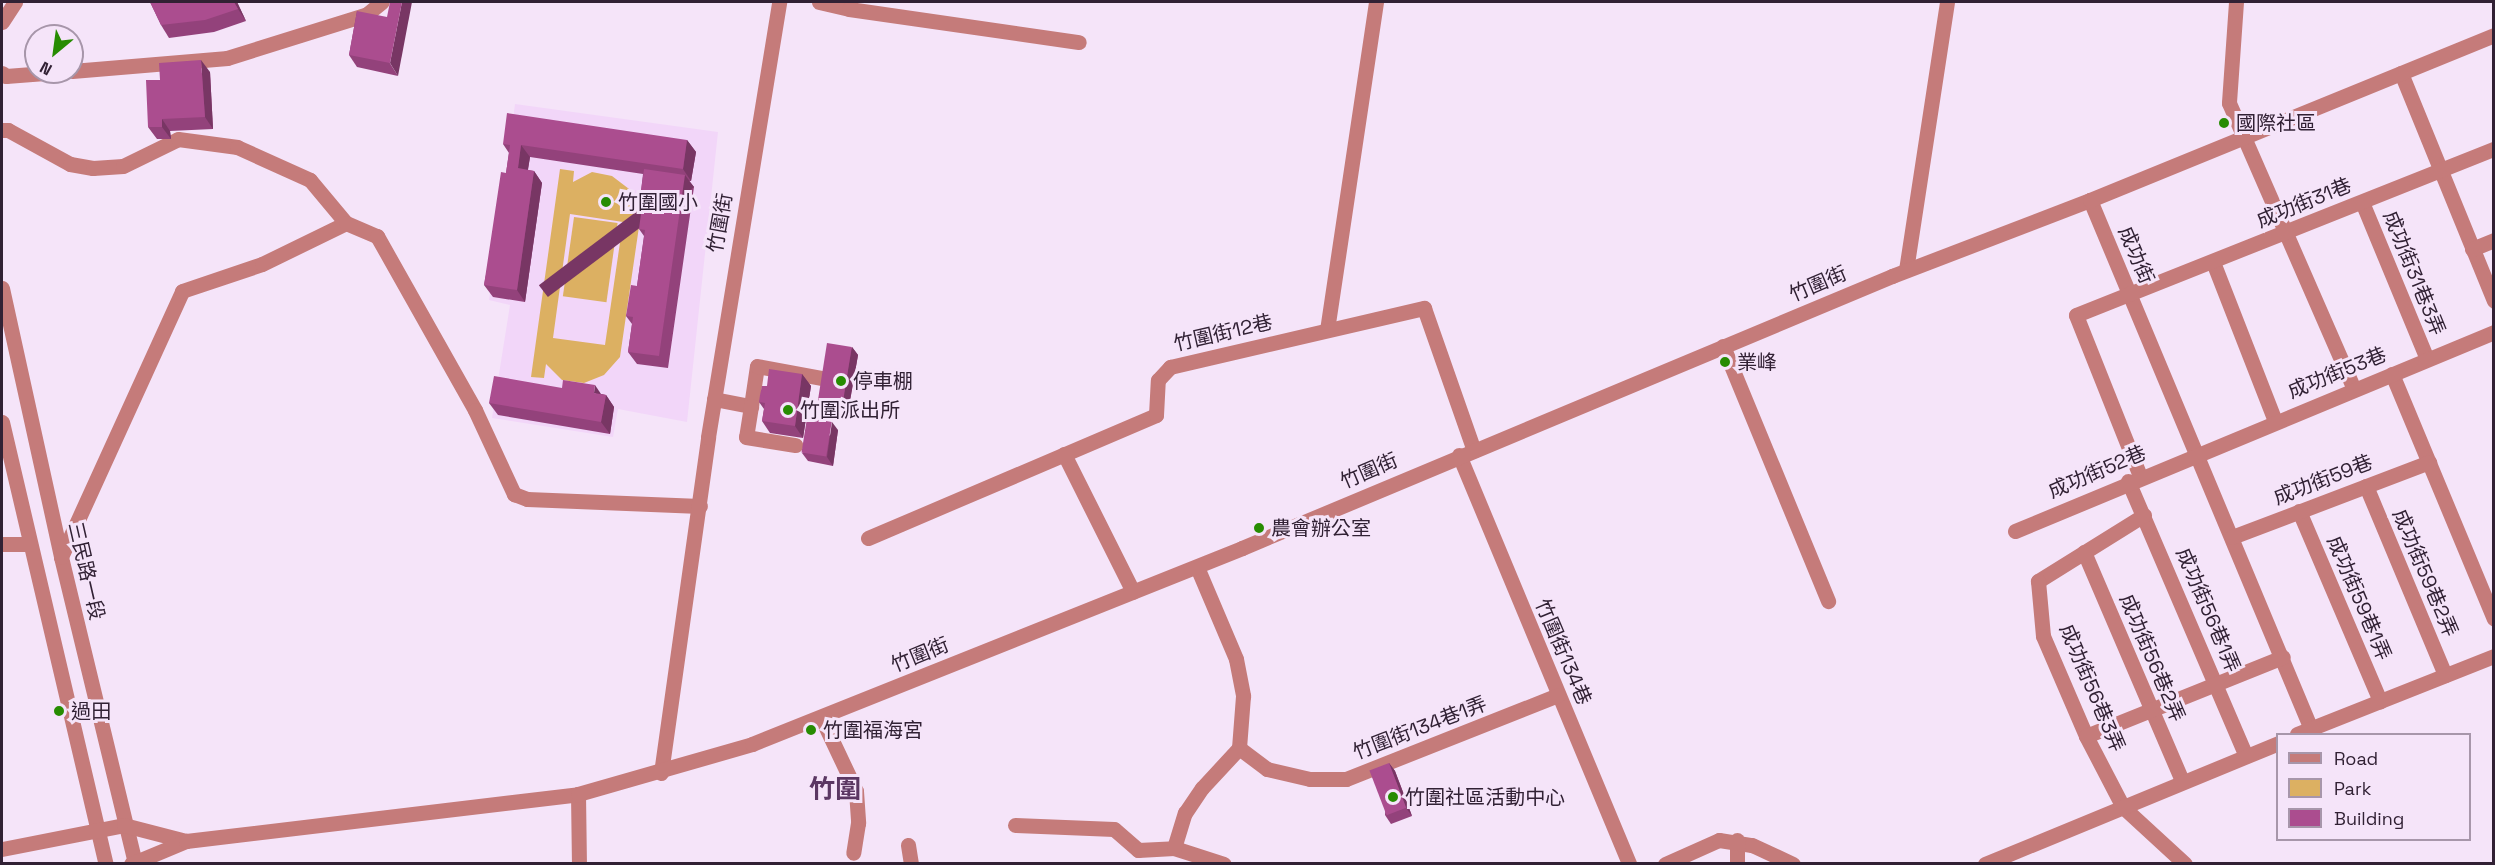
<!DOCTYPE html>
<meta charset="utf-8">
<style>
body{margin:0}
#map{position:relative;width:2495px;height:865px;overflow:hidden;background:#f5e4f9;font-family:"Space Grotesk","Noto Sans TC",sans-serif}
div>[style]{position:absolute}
.built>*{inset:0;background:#f2d6f9}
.green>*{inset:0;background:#dcb062;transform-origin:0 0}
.minor>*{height:15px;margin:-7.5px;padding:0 7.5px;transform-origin:7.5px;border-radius:7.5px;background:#c57b7a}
.wall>*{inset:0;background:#93427b}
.shaded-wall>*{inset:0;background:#783664;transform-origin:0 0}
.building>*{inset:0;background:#ab4d8f;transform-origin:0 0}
.dots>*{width:16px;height:16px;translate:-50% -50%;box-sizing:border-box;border:3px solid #f5e4f9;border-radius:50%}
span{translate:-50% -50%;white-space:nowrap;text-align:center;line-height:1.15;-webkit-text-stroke:6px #f5e4f9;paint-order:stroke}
.poi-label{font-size:20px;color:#312134}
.left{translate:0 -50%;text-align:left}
.street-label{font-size:20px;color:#312134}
.district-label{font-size:26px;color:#5b3763;font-weight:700}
.frame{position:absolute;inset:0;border:3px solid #312134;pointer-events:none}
.legend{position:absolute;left:2276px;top:733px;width:195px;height:108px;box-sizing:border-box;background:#f5e4f9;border:2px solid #a796aa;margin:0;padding:8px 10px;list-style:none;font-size:18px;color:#312134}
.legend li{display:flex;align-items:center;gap:12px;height:30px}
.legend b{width:30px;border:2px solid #a796aa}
.north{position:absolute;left:24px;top:24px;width:60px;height:60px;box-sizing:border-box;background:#f5e4f9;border:2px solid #a796aa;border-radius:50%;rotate:209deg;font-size:16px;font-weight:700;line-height:24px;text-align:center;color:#312134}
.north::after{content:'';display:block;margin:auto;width:21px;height:27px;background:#278c02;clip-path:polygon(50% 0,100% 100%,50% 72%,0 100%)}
</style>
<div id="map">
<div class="built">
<div style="clip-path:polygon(515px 104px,718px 132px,687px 422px,618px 409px,613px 437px,492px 418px,510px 305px,489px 300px)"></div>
</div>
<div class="green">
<div style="clip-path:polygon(evenodd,560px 169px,574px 171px,573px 182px,592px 172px,612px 176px,633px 192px,641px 213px,620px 357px,604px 375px,584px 383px,562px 380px,546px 364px,544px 378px,531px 377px,560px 169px,570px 214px,623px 222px,605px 345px,553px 338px,570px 214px)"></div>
<div style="left:574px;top:217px;width:44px;height:80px;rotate:8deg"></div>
</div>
<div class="minor">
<div style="left:819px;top:2px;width:31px;rotate:13deg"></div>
<div style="left:849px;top:9px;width:232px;rotate:8.2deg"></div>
<div style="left:2236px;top:2px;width:101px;rotate:94deg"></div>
<div style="left:2229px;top:103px;width:312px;rotate:66.4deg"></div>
<div style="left:2px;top:22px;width:24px;rotate:-57deg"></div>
<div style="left:72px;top:71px;width:156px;rotate:-4.8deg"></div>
<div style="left:227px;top:58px;width:147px;rotate:-17.4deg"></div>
<div style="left:367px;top:14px;width:19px;rotate:-39deg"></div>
<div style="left:2px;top:73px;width:5px;rotate:37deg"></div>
<div style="left:6px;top:76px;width:52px;rotate:-4.4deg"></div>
<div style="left:2401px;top:73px;width:246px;rotate:67.8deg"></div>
<div style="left:2px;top:130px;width:6px"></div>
<div style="left:8px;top:130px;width:71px;rotate:28.7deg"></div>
<div style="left:70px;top:164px;width:23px;rotate:10deg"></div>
<div style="left:93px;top:168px;width:30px;rotate:-4deg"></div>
<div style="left:123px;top:166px;width:61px;rotate:-26.1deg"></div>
<div style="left:178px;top:139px;width:60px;rotate:7.7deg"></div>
<div style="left:237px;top:147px;width:80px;rotate:24.3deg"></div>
<div style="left:310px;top:180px;width:56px;rotate:50.1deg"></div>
<div style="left:2090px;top:200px;width:573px;rotate:67.33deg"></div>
<div style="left:2362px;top:202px;width:170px;rotate:67.5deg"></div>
<div style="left:2472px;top:249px;width:24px;rotate:-22deg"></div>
<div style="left:2213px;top:262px;width:171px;rotate:68.7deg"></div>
<div style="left:1906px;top:270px;width:271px;rotate:-81.3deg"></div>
<div style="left:2px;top:288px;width:275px;rotate:77.6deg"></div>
<div style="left:61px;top:557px;width:316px;rotate:76.4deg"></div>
<div style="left:1327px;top:330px;width:332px;rotate:-81.5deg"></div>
<div style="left:1723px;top:346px;width:276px;rotate:67.6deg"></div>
<div style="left:2392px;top:374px;width:265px;rotate:67.4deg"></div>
<div style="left:714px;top:399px;width:38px;rotate:11deg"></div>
<div style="left:751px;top:406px;width:40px;rotate:-81.5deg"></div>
<div style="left:757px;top:366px;width:65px;rotate:10.6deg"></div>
<div style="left:751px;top:406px;width:31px;rotate:99deg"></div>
<div style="left:746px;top:437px;width:50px;rotate:9.3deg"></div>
<div style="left:2px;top:422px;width:454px;rotate:76.8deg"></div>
<div style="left:1064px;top:454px;width:154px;rotate:63.4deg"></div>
<div style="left:1459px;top:455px;width:443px;rotate:67.4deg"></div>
<div style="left:2140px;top:476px;width:173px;rotate:-111.7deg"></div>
<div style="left:2076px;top:315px;width:450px;rotate:-21.7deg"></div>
<div style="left:2128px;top:481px;width:299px;rotate:66.8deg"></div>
<div style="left:2366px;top:486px;width:205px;rotate:67.3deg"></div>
<div style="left:2299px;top:511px;width:207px;rotate:66.9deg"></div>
<div style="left:2144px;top:515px;width:125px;rotate:148.1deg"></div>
<div style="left:2038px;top:581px;width:55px;rotate:84.8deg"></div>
<div style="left:2043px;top:636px;width:109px;rotate:66.7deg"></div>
<div style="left:2086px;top:736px;width:80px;rotate:62.5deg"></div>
<div style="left:2123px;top:807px;width:84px;rotate:42.6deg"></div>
<div style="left:2015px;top:531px;width:519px;rotate:-22.56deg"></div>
<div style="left:2232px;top:537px;width:211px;rotate:-20.8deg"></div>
<div style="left:868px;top:538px;width:313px;rotate:-23.1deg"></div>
<div style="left:1156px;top:415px;width:35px;rotate:-87deg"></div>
<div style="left:1158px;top:380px;width:18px;rotate:-47deg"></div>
<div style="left:1170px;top:367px;width:261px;rotate:-13.1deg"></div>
<div style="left:1424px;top:308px;width:151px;rotate:70.7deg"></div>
<div style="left:2px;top:544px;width:28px"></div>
<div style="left:2084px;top:552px;width:249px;rotate:66.8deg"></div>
<div style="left:61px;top:557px;width:292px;rotate:-65.5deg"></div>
<div style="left:182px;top:291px;width:84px;rotate:-18.6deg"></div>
<div style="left:262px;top:264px;width:93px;rotate:-26deg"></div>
<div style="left:346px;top:223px;width:34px;rotate:23deg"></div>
<div style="left:377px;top:236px;width:200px;rotate:60.6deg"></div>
<div style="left:475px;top:410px;width:93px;rotate:65.1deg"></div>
<div style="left:514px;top:494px;width:14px;rotate:21deg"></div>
<div style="left:527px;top:499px;width:173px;rotate:2.3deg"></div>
<div style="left:1197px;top:567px;width:100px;rotate:67deg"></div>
<div style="left:1236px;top:659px;width:38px;rotate:79deg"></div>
<div style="left:1243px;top:696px;width:52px;rotate:94.4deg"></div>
<div style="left:1239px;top:748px;width:35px;rotate:37deg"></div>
<div style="left:1267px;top:769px;width:44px;rotate:13.1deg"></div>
<div style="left:1310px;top:779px;width:36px"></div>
<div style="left:1346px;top:779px;width:228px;rotate:-21.6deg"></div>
<div style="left:821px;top:717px;width:82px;rotate:64.7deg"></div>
<div style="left:856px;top:791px;width:32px;rotate:86deg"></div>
<div style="left:858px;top:823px;width:30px;rotate:99deg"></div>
<div style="left:2297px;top:734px;width:212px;rotate:-21.6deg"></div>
<div style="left:2086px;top:736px;width:212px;rotate:-21.9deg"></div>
<div style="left:661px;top:773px;width:339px;rotate:-82deg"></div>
<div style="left:708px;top:437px;width:441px;rotate:-80.7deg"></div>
<div style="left:578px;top:794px;width:70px;rotate:89.2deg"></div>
<div style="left:1015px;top:825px;width:99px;rotate:2.3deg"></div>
<div style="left:1114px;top:829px;width:32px;rotate:41deg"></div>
<div style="left:1138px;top:850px;width:36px;rotate:-3deg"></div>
<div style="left:1174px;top:848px;width:52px;rotate:17.7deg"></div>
<div style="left:1737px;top:840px;width:24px;rotate:90deg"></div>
<div style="left:908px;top:845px;width:19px;rotate:81deg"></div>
<div style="left:1174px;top:848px;width:37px;rotate:-73deg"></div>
<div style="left:1185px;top:813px;width:30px;rotate:-56deg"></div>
<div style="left:1202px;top:788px;width:54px;rotate:-47.2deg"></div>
<div style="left:2px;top:849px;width:124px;rotate:-11.1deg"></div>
<div style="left:124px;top:825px;width:64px;rotate:14.5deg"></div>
<div style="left:131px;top:864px;width:60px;rotate:-22.7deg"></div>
<div style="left:186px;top:841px;width:395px;rotate:-6.8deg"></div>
<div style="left:578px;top:794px;width:181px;rotate:-16deg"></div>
<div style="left:752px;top:744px;width:528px;rotate:-21.8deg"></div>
<div style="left:1242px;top:548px;width:705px;rotate:-22.71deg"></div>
<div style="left:1892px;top:276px;width:212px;rotate:-21deg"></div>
<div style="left:2090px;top:200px;width:436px;rotate:-22.2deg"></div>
<div style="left:1665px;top:864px;width:59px;rotate:-24deg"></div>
<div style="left:1719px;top:840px;width:33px;rotate:9deg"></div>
<div style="left:1752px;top:845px;width:45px;rotate:24.9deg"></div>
<div style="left:1985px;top:864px;width:317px;rotate:-22.4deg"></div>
</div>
<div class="wall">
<div style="clip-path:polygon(150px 2px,237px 2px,246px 21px,214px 32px,169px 38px,161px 25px)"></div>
<div style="clip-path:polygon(357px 11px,398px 76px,357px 67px,349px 55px)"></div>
<div style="clip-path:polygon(210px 72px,213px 129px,170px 131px,171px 139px,157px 139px,148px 127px,160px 80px)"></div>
<div style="clip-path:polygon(687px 140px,696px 152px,691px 181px,689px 181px,694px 187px,668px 368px,637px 364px,628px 352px,632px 324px,626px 316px,637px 286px,644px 236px,639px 229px,646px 198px,641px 191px,643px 174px,530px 157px,528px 170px,534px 171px,542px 183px,525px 302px,493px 297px,484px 285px,506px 173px,509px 153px,503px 144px)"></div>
<div style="clip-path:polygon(852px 347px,858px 355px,848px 412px,825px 408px,819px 400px)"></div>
<div style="clip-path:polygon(802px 374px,811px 386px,803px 438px,770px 433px,762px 421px,764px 409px,759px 402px,767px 386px)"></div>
<div style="clip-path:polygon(602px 394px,606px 395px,614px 407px,610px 434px,498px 415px,489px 403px)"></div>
<div style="clip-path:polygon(838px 430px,833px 466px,808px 461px,802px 453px)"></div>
<div style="clip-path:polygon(1389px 763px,1395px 771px,1412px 816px,1391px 824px,1385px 815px)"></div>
</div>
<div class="shaded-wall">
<div style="clip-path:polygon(234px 2px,237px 2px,246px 21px,238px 9px)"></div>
<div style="clip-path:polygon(402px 2px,412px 2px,398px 76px,390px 63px)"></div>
<div style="clip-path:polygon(201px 60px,210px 72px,213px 129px,205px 117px)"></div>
<div style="clip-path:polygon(162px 119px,170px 131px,171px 139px,162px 127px)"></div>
<div style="clip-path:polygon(687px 140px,696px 152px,691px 181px,683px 169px)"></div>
<div style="clip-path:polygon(521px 145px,530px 157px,526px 180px,518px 168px)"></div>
<div style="clip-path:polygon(534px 171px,542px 183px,525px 302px,517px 290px)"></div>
<div style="left:685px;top:175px;width:15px;height:183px;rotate:53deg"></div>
<div style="clip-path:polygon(852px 347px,858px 355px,848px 412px,842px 404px)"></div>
<div style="clip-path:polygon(802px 374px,811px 386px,803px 438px,795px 426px)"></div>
<div style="clip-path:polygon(595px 385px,603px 397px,594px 393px)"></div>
<div style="clip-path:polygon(606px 395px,614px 407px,610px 434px,601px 422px)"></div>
<div style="clip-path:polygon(832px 422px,838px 430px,833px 466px,827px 457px)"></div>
<div style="clip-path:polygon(1389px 763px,1395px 771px,1412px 816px,1406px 808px)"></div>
</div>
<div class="building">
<div style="clip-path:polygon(150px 2px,234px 2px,238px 9px,205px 20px,161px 25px)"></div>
<div style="clip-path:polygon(390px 2px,402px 2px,390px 63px,349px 55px,357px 11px,387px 17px)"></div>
<div style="clip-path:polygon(201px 60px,205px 117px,162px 119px,162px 127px,148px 127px,146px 80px,160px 80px,159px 63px)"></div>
<div style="clip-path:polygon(507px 113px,687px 140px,683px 169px,521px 145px,518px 168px,534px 171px,517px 290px,484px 285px,501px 172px,506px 173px,510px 145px,503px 144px)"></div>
<div style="clip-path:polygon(644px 169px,685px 175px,659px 356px,628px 352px,633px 317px,626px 316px,631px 285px,637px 286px,645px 230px,639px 229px,643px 198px,650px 199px,651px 192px,641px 191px)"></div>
<div style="left:827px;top:343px;width:25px;height:58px;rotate:9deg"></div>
<div style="clip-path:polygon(769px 369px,802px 374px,795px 426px,762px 421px,765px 403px,759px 402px,760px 395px,762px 386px,767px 386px)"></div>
<div style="clip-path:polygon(494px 376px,562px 388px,563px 380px,595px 385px,594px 393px,606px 395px,601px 422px,489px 403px)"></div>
<div style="left:807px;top:418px;width:25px;height:35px;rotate:9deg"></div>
<div style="left:1389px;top:763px;width:48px;height:21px;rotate:69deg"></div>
</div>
<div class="dots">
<div style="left:2224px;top:123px;background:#278c02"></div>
<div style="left:606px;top:202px;background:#278c02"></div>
<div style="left:1725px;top:362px;background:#278c02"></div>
<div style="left:841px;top:381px;background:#278c02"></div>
<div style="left:788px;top:410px;background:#278c02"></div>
<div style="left:1259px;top:528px;background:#278c02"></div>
<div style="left:59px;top:711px;background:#278c02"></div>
<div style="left:811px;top:730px;background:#278c02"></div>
<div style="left:1393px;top:797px;background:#278c02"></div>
</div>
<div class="poi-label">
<span class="left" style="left:2236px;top:123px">國際社區</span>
<span class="left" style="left:618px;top:202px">竹圍國小</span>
<span class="left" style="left:1737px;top:362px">業峰</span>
<span class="left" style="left:853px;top:381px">停車棚</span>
<span class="left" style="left:800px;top:410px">竹圍派出所</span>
<span class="left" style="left:1271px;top:528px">農會辦公室</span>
<span class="left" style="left:71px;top:711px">過田</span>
<span class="left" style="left:823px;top:730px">竹圍福海宮</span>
<span class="left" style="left:1405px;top:797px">竹圍社區活動中心</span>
</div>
<div class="street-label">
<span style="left:2304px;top:203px;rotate:-22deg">成功街31巷</span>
<span style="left:720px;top:223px;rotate:-80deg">竹圍街</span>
<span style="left:2136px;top:255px;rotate:67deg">成功街</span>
<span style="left:2414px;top:273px;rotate:68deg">成功街31巷3弄</span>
<span style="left:1818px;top:284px;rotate:-23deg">竹圍街</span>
<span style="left:1223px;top:333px;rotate:-13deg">竹圍街12巷</span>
<span style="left:2337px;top:373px;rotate:-22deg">成功街53巷</span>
<span style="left:1369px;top:471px;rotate:-23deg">竹圍街</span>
<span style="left:2097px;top:472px;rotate:-23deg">成功街52巷</span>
<span style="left:2323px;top:480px;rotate:-21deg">成功街59巷</span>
<span style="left:86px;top:571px;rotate:77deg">三民路一段</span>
<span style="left:2425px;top:573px;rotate:67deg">成功街59巷2弄</span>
<span style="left:2359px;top:598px;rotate:67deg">成功街59巷1弄</span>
<span style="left:2208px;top:610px;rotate:67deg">成功街56巷1弄</span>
<span style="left:1563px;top:652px;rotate:67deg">竹圍街134巷</span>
<span style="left:920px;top:655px;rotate:-22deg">竹圍街</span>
<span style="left:2152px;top:658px;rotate:67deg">成功街56巷2弄</span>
<span style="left:2092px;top:688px;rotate:67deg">成功街56巷3弄</span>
<span style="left:1420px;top:728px;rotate:-21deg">竹圍街134巷1弄</span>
</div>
<div class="district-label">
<span style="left:835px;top:790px">竹圍</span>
</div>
<div class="frame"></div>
<ul class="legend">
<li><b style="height:8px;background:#c57b7a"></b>Road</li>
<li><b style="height:16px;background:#dcb062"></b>Park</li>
<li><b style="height:16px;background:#ab4d8f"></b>Building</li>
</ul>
<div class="north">N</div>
</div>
